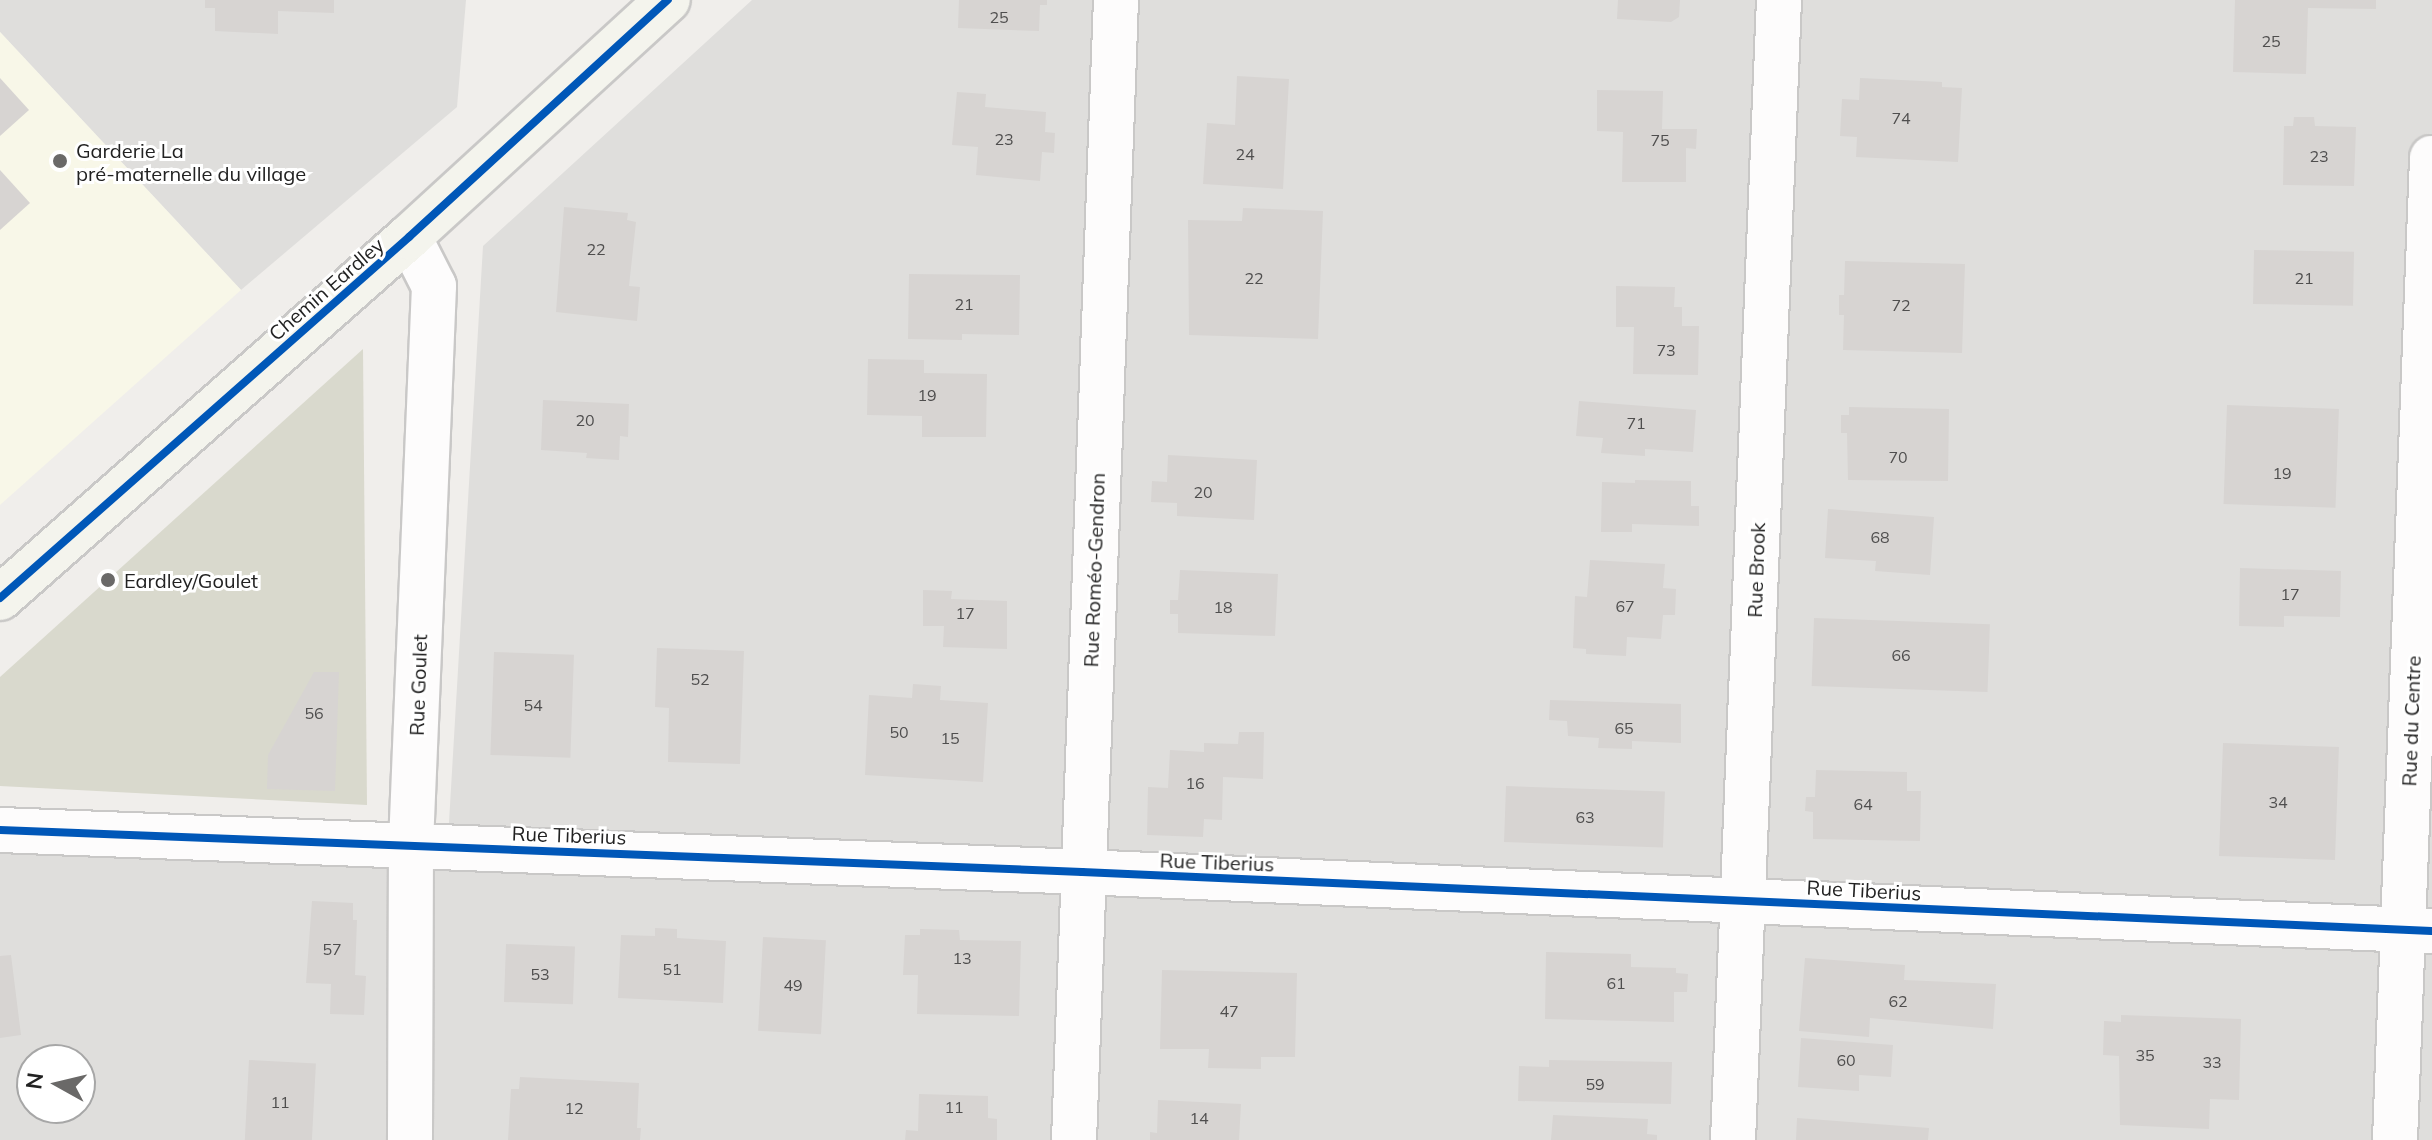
<!DOCTYPE html>
<meta charset="utf-8">
<style>
body{margin:0}
#map{position:relative;width:2432px;height:1140px;overflow:hidden;background:#f0eeeb;font-family:Mulish,sans-serif}
div>[style]{position:absolute}
.residential>*{inset:0;background:#dfdedc}
.education>*{inset:0;background:#f8f7e8}
.construction>*{inset:0;background:#d9d9cd}
.building>*{inset:0;background:#d7d4d2;transform-origin:0 0}
.roads{filter:drop-shadow(2px 0 #c9c8c7) drop-shadow(-2px 0 #c9c8c7) drop-shadow(0 2px #c9c8c7) drop-shadow(0 -2px #c9c8c7)}
.street>*{height:44px;margin:-22px;padding:0 22px;transform-origin:22px;border-radius:22px;background:#fdfcfc}
.secondary>*{height:44px;margin:-22px;padding:0 22px;transform-origin:22px;border-radius:22px;background:#f4f4ed}
.cycleway>*{height:8px;margin:-4px;padding:0 4px;transform-origin:4px;border-radius:4px;background:#0057b8}
.dots>*{width:22px;height:22px;translate:-50% -50%;box-sizing:border-box;border:4px solid #fff;border-radius:50%}
span{translate:-50% -50%;white-space:nowrap;text-align:center;line-height:1.15;-webkit-text-stroke:6px #fff;paint-order:stroke}
.number-label{font-size:16px;color:#4f4e4e}
.number-label span{-webkit-text-stroke-width:0}
.poi-label{font-size:20px;color:#222}
.left{translate:0 -50%;text-align:left}
.street-label{font-size:20px;color:#222}
.north{position:absolute;left:16px;top:1044px;width:80px;height:80px;box-sizing:border-box;background:#fff;border:2px solid #a7a7a7;border-radius:50%;rotate:278deg;font-size:22px;font-weight:700;line-height:32px;text-align:center;color:#222}
.north::after{content:'';display:block;margin:auto;width:28px;height:36px;background:#6a6968;clip-path:polygon(50% 0,100% 100%,50% 72%,0 100%)}
</style>
<div id="map">
<div class="residential">
<div style="clip-path:polygon(0 0,466px 0,457px 107px,241px 290px,0 32px)"></div>
<div style="clip-path:polygon(evenodd,752px 0,2432px 0,2432px 1140px,0 1140px,0 842px,447px 856px,483px 246px,752px 0,32px 1060px,80px 1060px,80px 1108px,32px 1108px,32px 1060px)"></div>
</div>
<div class="education">
<div style="clip-path:polygon(0 32px,241px 290px,0 505px)"></div>
</div>
<div class="construction">
<div style="clip-path:polygon(363px 349px,367px 805px,0 786px,0 677px)"></div>
</div>
<div class="building">
<div style="clip-path:polygon(205px 0,334px 0,334px 13px,278px 11px,278px 34px,215px 31px,215px 8px,205px 8px)"></div>
<div style="clip-path:polygon(959px 0,1047px 0,1047px 5px,1040px 5px,1039px 31px,958px 28px)"></div>
<div style="clip-path:polygon(1618px 0,1680px 0,1679px 17px,1671px 22px,1617px 19px)"></div>
<div style="clip-path:polygon(2235px 0,2376px 0,2376px 9px,2308px 8px,2306px 74px,2233px 72px)"></div>
<div style="clip-path:polygon(1237px 76px,1289px 79px,1283px 189px,1203px 184px,1207px 123px,1235px 125px)"></div>
<div style="clip-path:polygon(0 78px,29px 110px,0 136px)"></div>
<div style="clip-path:polygon(1860px 78px,1942px 82px,1942px 87px,1962px 88px,1958px 162px,1856px 157px,1857px 137px,1840px 136px,1842px 99px,1859px 100px)"></div>
<div style="clip-path:polygon(1597px 90px,1663px 91px,1662px 129px,1697px 129px,1696px 149px,1686px 148px,1686px 182px,1622px 182px,1623px 132px,1597px 131px)"></div>
<div style="clip-path:polygon(957px 92px,986px 94px,985px 107px,1046px 112px,1045px 132px,1055px 133px,1054px 153px,1042px 152px,1040px 181px,976px 175px,978px 147px,952px 145px)"></div>
<div style="clip-path:polygon(2294px 117px,2314px 117px,2315px 126px,2356px 127px,2354px 186px,2283px 185px,2284px 126px,2293px 126px)"></div>
<div style="clip-path:polygon(0 170px,30px 203px,0 230px)"></div>
<div style="clip-path:polygon(564px 207px,628px 213px,627px 220px,636px 222px,629px 286px,640px 287px,637px 321px,556px 312px)"></div>
<div style="clip-path:polygon(1243px 208px,1323px 211px,1318px 339px,1189px 335px,1188px 220px,1242px 221px)"></div>
<div style="left:2254px;top:250px;width:100px;height:54px;rotate:1deg"></div>
<div style="clip-path:polygon(1845px 261px,1965px 264px,1962px 353px,1843px 350px,1844px 315px,1839px 315px,1839px 295px,1844px 295px)"></div>
<div style="clip-path:polygon(909px 274px,1020px 275px,1019px 335px,962px 334px,962px 340px,908px 339px)"></div>
<div style="clip-path:polygon(1616px 286px,1675px 287px,1674px 307px,1682px 307px,1682px 326px,1699px 326px,1698px 375px,1633px 374px,1634px 327px,1616px 327px)"></div>
<div style="clip-path:polygon(868px 359px,924px 360px,924px 373px,987px 374px,986px 437px,922px 437px,922px 416px,867px 415px)"></div>
<div style="clip-path:polygon(543px 400px,629px 404px,628px 437px,620px 436px,619px 460px,586px 458px,587px 453px,541px 450px)"></div>
<div style="clip-path:polygon(1579px 401px,1696px 410px,1693px 452px,1645px 449px,1645px 456px,1601px 453px,1603px 438px,1576px 436px)"></div>
<div style="left:2227px;top:405px;width:112px;height:99px;rotate:2deg"></div>
<div style="clip-path:polygon(1849px 407px,1949px 409px,1948px 481px,1848px 480px,1847px 433px,1841px 433px,1841px 415px,1849px 415px)"></div>
<div style="clip-path:polygon(1168px 455px,1257px 460px,1254px 520px,1177px 516px,1177px 503px,1151px 502px,1152px 481px,1167px 482px)"></div>
<div style="clip-path:polygon(1635px 480px,1691px 481px,1691px 506px,1699px 506px,1699px 526px,1632px 524px,1632px 532px,1601px 532px,1602px 482px,1635px 483px)"></div>
<div style="clip-path:polygon(1828px 509px,1934px 517px,1930px 575px,1875px 571px,1876px 561px,1825px 558px)"></div>
<div style="clip-path:polygon(1590px 560px,1665px 564px,1663px 588px,1676px 589px,1675px 615px,1663px 615px,1661px 639px,1627px 637px,1626px 656px,1586px 654px,1586px 649px,1573px 648px,1575px 596px,1587px 597px)"></div>
<div style="clip-path:polygon(2240px 568px,2341px 571px,2340px 617px,2284px 616px,2284px 627px,2239px 626px)"></div>
<div style="clip-path:polygon(1180px 570px,1278px 574px,1275px 636px,1178px 633px,1178px 614px,1170px 614px,1170px 600px,1178px 600px)"></div>
<div style="clip-path:polygon(923px 590px,952px 591px,951px 599px,1007px 601px,1007px 649px,943px 647px,944px 626px,923px 626px)"></div>
<div style="left:1814px;top:618px;width:176px;height:68px;rotate:2deg"></div>
<div style="clip-path:polygon(657px 648px,744px 651px,740px 764px,668px 762px,669px 708px,655px 707px)"></div>
<div style="left:494px;top:652px;width:80px;height:103px;rotate:2deg"></div>
<div style="clip-path:polygon(314px 672px,339px 672px,335px 791px,267px 789px,268px 755px)"></div>
<div style="clip-path:polygon(913px 684px,941px 686px,940px 700px,988px 703px,983px 782px,865px 775px,869px 695px,912px 698px)"></div>
<div style="clip-path:polygon(1550px 700px,1681px 704px,1681px 743px,1632px 741px,1632px 749px,1598px 748px,1599px 738px,1568px 736px,1567px 721px,1549px 720px)"></div>
<div style="clip-path:polygon(1239px 732px,1264px 732px,1263px 779px,1223px 777px,1222px 820px,1204px 819px,1203px 837px,1147px 835px,1148px 787px,1168px 788px,1170px 750px,1204px 752px,1204px 743px,1238px 744px)"></div>
<div style="left:2223px;top:743px;width:116px;height:113px;rotate:2deg"></div>
<div style="clip-path:polygon(1816px 770px,1907px 772px,1907px 791px,1921px 791px,1920px 841px,1813px 839px,1813px 812px,1805px 811px,1806px 797px,1815px 797px)"></div>
<div style="left:1506px;top:786px;width:159px;height:56px;rotate:2deg"></div>
<div style="clip-path:polygon(312px 901px,353px 903px,353px 920px,357px 920px,355px 975px,366px 976px,364px 1015px,330px 1014px,331px 984px,306px 983px)"></div>
<div style="clip-path:polygon(655px 928px,677px 929px,677px 938px,726px 941px,723px 1003px,618px 998px,621px 935px,655px 936px)"></div>
<div style="clip-path:polygon(920px 929px,959px 930px,960px 940px,1021px 941px,1019px 1016px,917px 1014px,918px 975px,903px 975px,905px 935px,920px 935px)"></div>
<div style="left:763px;top:937px;width:63px;height:94px;rotate:3deg"></div>
<div style="left:506px;top:944px;width:69px;height:58px;rotate:2deg"></div>
<div style="clip-path:polygon(1546px 952px,1631px 954px,1631px 967px,1676px 968px,1676px 973px,1688px 974px,1687px 992px,1674px 992px,1674px 1022px,1545px 1019px)"></div>
<div style="clip-path:polygon(11px 955px,21px 1035px,0 1038px,0 956px)"></div>
<div style="clip-path:polygon(1805px 958px,1905px 965px,1904px 980px,1996px 984px,1993px 1029px,1870px 1018px,1869px 1037px,1799px 1031px)"></div>
<div style="clip-path:polygon(1162px 970px,1297px 973px,1295px 1057px,1261px 1057px,1261px 1069px,1208px 1068px,1209px 1049px,1160px 1049px)"></div>
<div style="clip-path:polygon(2121px 1015px,2241px 1019px,2239px 1100px,2210px 1099px,2209px 1129px,2120px 1125px,2119px 1056px,2103px 1055px,2104px 1021px,2121px 1022px)"></div>
<div style="clip-path:polygon(1801px 1038px,1893px 1045px,1891px 1077px,1859px 1075px,1859px 1091px,1798px 1087px)"></div>
<div style="left:249px;top:1060px;width:67px;height:80px;rotate:3deg"></div>
<div style="clip-path:polygon(1549px 1060px,1672px 1062px,1671px 1104px,1518px 1101px,1519px 1066px,1549px 1067px)"></div>
<div style="clip-path:polygon(520px 1077px,639px 1083px,637px 1128px,641px 1128px,640px 1140px,508px 1140px,511px 1089px,519px 1089px)"></div>
<div style="clip-path:polygon(919px 1094px,988px 1096px,988px 1118px,997px 1119px,997px 1140px,905px 1140px,906px 1130px,918px 1131px)"></div>
<div style="clip-path:polygon(1158px 1100px,1241px 1104px,1239px 1140px,1150px 1140px,1150px 1132px,1157px 1133px)"></div>
<div style="clip-path:polygon(1553px 1115px,1648px 1119px,1647px 1134px,1657px 1135px,1657px 1140px,1551px 1140px)"></div>
<div style="clip-path:polygon(1797px 1118px,1929px 1128px,1928px 1140px,1796px 1140px)"></div>
</div>
<div class="roads">
<div class="street">
<div style="left:409px;top:237px;width:55px;rotate:63deg"></div>
<div style="left:434px;top:286px;width:559px;rotate:92.36deg"></div>
<div style="left:411px;top:845px;width:295px;rotate:90.2deg"></div>
<div style="left:0;top:830px;width:1083px;rotate:2.22deg"></div>
<div style="left:1082px;top:872px;width:1351px;rotate:2.5deg"></div>
<div style="left:1074px;top:1140px;width:1141px;rotate:-87.89deg"></div>
<div style="left:1733px;top:1140px;width:1141px;rotate:-87.69deg"></div>
<div style="left:2395px;top:1140px;width:983px;rotate:-87.84deg"></div>
</div>
<div class="secondary">
<div style="left:0;top:598px;width:546px;rotate:-41.43deg"></div>
<div style="left:409px;top:237px;width:351px;rotate:-42.5deg"></div>
</div>
</div>
<div class="cycleway">
<div style="left:0;top:598px;width:546px;rotate:-41.43deg"></div>
<div style="left:409px;top:237px;width:351px;rotate:-42.5deg"></div>
<div style="left:0;top:830px;width:1083px;rotate:2.22deg"></div>
<div style="left:1082px;top:872px;width:1351px;rotate:2.5deg"></div>
</div>
<div class="dots">
<div style="left:60px;top:161px;background:#6a6968"></div>
<div style="left:108px;top:580px;background:#6a6968"></div>
</div>
<div class="number-label">
<span style="left:999px;top:17px">25</span>
<span style="left:2271px;top:41px">25</span>
<span style="left:1901px;top:118px">74</span>
<span style="left:1004px;top:139px">23</span>
<span style="left:1660px;top:140px">75</span>
<span style="left:1245px;top:154px">24</span>
<span style="left:2319px;top:156px">23</span>
<span style="left:596px;top:249px">22</span>
<span style="left:1254px;top:278px">22</span>
<span style="left:2304px;top:278px">21</span>
<span style="left:964px;top:304px">21</span>
<span style="left:1901px;top:305px">72</span>
<span style="left:1666px;top:350px">73</span>
<span style="left:927px;top:395px">19</span>
<span style="left:585px;top:420px">20</span>
<span style="left:1636px;top:423px">71</span>
<span style="left:1898px;top:457px">70</span>
<span style="left:2282px;top:473px">19</span>
<span style="left:1203px;top:492px">20</span>
<span style="left:1880px;top:537px">68</span>
<span style="left:2290px;top:594px">17</span>
<span style="left:1625px;top:606px">67</span>
<span style="left:1223px;top:607px">18</span>
<span style="left:965px;top:613px">17</span>
<span style="left:1901px;top:655px">66</span>
<span style="left:700px;top:679px">52</span>
<span style="left:533px;top:705px">54</span>
<span style="left:314px;top:713px">56</span>
<span style="left:1624px;top:728px">65</span>
<span style="left:899px;top:732px">50</span>
<span style="left:950px;top:738px">15</span>
<span style="left:1195px;top:783px">16</span>
<span style="left:2278px;top:802px">34</span>
<span style="left:1863px;top:804px">64</span>
<span style="left:1585px;top:817px">63</span>
<span style="left:332px;top:949px">57</span>
<span style="left:962px;top:958px">13</span>
<span style="left:672px;top:969px">51</span>
<span style="left:540px;top:974px">53</span>
<span style="left:1616px;top:983px">61</span>
<span style="left:793px;top:985px">49</span>
<span style="left:1898px;top:1001px">62</span>
<span style="left:1229px;top:1011px">47</span>
<span style="left:2145px;top:1055px">35</span>
<span style="left:1846px;top:1060px">60</span>
<span style="left:2212px;top:1062px">33</span>
<span style="left:1595px;top:1084px">59</span>
<span style="left:280px;top:1102px">11</span>
<span style="left:954px;top:1107px">11</span>
<span style="left:574px;top:1108px">12</span>
<span style="left:1199px;top:1118px">14</span>
</div>
<div class="poi-label">
<span class="left" style="left:76px;top:162px">Garderie La<br>pré-maternelle du village</span>
<span class="left" style="left:124px;top:580px">Eardley/Goulet</span>
</div>
<div class="street-label">
<span style="left:326px;top:289px;rotate:-41deg">Chemin Eardley</span>
<span style="left:1094px;top:570px;rotate:-88deg">Rue Roméo-Gendron</span>
<span style="left:1756px;top:570px;rotate:-88deg">Rue Brook</span>
<span style="left:418px;top:685px;rotate:-88deg">Rue Goulet</span>
<span style="left:2411px;top:721px;rotate:-88deg">Rue du Centre</span>
<span style="left:569px;top:835px;rotate:2deg">Rue Tiberius</span>
<span style="left:1217px;top:862px;rotate:2deg">Rue Tiberius</span>
<span style="left:1864px;top:890px;rotate:3deg">Rue Tiberius</span>
</div>
<div class="north">N</div>
</div>
